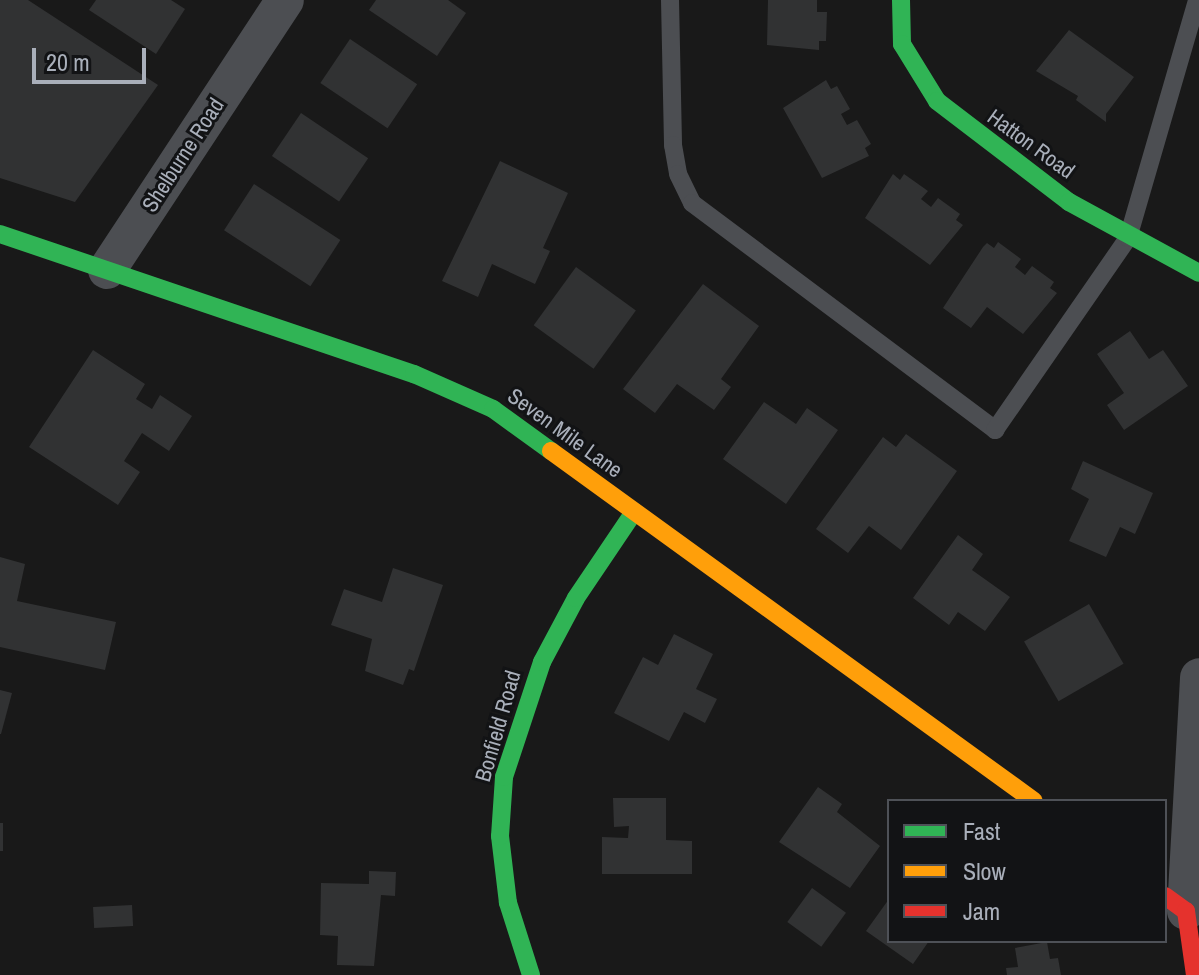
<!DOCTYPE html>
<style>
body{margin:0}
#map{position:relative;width:1199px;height:975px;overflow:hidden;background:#191919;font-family:"Archivo Narrow",sans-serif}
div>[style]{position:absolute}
.building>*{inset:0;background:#313233;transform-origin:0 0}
.lane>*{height:18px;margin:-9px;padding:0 9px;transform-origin:9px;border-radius:9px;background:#4c4e52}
.street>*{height:38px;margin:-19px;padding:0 19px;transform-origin:19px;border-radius:19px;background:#4c4e52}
.fast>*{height:18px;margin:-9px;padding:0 9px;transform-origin:9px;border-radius:9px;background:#30b455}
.slow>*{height:18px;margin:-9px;padding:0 9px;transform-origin:9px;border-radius:9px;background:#ff9f0a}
.jam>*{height:18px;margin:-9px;padding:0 9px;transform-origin:9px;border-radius:9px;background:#e5322d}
span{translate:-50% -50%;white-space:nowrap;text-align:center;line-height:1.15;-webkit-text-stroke:6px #121315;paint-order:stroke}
.street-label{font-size:22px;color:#a9afba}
.legend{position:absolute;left:887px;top:799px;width:280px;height:144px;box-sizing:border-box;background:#121315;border:2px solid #4e5157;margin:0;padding:10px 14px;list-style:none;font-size:24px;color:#a9afba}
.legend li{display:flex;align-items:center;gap:16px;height:40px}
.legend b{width:40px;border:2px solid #4e5157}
.scale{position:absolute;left:32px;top:48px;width:114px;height:36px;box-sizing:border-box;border:4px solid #a9afba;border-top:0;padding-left:10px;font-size:24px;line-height:28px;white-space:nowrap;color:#a9afba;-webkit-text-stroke:6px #121315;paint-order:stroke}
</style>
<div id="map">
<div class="building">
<div style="clip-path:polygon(0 0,28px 0,158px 85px,75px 202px,0 178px)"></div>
<div style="clip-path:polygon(96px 0,171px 0,185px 9px,156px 54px,89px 10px)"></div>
<div style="clip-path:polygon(376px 0,448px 0,466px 13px,437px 56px,369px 10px)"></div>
<div style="clip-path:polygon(768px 0,817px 0,817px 12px,827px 12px,826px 41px,819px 41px,819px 50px,767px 45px)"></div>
<div style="clip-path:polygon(1069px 30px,1134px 77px,1106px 114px,1106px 122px,1076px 100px,1078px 96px,1036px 71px)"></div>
<div style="left:350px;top:39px;width:81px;height:53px;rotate:34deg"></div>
<div style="clip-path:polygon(826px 80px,831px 89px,837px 86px,850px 109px,841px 114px,847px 125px,857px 120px,871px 144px,865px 148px,869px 156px,822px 178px,783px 108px)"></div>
<div style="left:301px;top:113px;width:81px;height:52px;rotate:34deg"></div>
<div style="clip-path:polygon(500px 161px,568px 193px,543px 248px,550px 251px,535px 284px,492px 264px,478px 297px,442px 281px)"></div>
<div style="clip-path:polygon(893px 174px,900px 180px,904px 174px,928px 191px,921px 199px,931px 207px,938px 198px,960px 214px,956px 220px,963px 225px,930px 265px,865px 218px)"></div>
<div style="left:254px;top:184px;width:103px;height:55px;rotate:33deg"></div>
<div style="clip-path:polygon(998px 242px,1021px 259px,1015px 267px,1025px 275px,1032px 266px,1054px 282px,1050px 288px,1057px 293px,1023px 334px,987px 307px,971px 328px,943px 308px,983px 247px,987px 243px,994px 248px)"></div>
<div style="left:576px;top:267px;width:74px;height:72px;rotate:36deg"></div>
<div style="clip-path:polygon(703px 284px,759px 326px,721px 379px,731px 387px,714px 410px,677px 384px,655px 413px,623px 389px)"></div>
<div style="clip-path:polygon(1130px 331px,1149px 359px,1163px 350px,1188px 386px,1124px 430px,1107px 405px,1124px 393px,1097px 354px)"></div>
<div style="clip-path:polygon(93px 350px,145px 384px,136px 399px,152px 409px,160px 395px,192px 416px,169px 451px,142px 433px,124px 461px,140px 472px,118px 505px,29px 447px)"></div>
<div style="clip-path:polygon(764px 402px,796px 424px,807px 408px,838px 430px,786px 504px,723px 459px)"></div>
<div style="clip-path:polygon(906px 434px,957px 471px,901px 550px,869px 526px,848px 553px,816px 529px,883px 437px,896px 447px)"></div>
<div style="clip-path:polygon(1083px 461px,1153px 493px,1135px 534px,1120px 527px,1106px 557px,1069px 541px,1089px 499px,1071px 489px)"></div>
<div style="clip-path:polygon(958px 535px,983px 554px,972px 570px,1010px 597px,985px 631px,958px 612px,949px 625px,913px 598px)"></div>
<div style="clip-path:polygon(0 557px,25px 564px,17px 601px,116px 622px,105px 670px,0 647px)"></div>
<div style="clip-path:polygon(393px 568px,443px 585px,414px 671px,409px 669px,403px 685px,365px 671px,372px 639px,331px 625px,344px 589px,382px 602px)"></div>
<div style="left:1089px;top:604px;width:69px;height:75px;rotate:60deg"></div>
<div style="clip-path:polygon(674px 634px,713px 654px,696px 689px,717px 699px,705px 723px,684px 712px,669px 741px,614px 713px,643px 657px,658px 665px)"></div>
<div style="clip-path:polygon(0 690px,12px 693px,1px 734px,0 734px)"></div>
<div style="clip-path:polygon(818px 787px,842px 804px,837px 812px,880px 846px,850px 888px,779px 842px)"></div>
<div style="clip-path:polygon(613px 798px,666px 798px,666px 840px,692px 841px,692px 874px,602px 874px,602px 837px,628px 838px,629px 826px,614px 827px)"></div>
<div style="left:0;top:823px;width:3px;height:28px"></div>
<div style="clip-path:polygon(369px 871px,396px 872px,395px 896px,381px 895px,374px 966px,337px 965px,338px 936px,320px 935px,321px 883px,369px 884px)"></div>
<div style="left:812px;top:888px;width:42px;height:42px;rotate:36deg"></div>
<div style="clip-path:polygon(889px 899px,889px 941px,929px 941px,913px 964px,866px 931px)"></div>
<div style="left:132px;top:905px;width:21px;height:39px;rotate:87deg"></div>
<div style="clip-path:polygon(1047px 942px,1050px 959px,1058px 958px,1061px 975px,1007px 975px,1006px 968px,1018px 967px,1015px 948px)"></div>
</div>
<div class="lane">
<div style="left:670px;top:0;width:145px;rotate:88.8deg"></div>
<div style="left:673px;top:145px;width:29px;rotate:80deg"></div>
<div style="left:678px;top:174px;width:32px;rotate:64deg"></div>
<div style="left:692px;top:203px;width:379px;rotate:36.8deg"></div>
<div style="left:995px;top:430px;width:234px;rotate:-55.3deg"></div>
<div style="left:1128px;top:238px;width:248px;rotate:-73.8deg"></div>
</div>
<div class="street">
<div style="left:107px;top:270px;width:323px;rotate:-56.6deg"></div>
<div style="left:1186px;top:911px;width:234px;rotate:-86.8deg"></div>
</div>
<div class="fast">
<div style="left:901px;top:0;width:44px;rotate:88.7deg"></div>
<div style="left:902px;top:44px;width:67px;rotate:58.4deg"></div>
<div style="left:937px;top:101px;width:166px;rotate:37.4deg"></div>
<div style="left:1069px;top:202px;width:148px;rotate:28.6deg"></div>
<div style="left:0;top:234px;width:437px;rotate:18.7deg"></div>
<div style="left:414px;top:374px;width:86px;rotate:23.9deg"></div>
<div style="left:493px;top:409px;width:72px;rotate:35.9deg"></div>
<div style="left:531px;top:975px;width:76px;rotate:-107.7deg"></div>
<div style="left:508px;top:903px;width:67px;rotate:-96.8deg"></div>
<div style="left:500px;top:836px;width:59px;rotate:-86.1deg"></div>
<div style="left:504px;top:777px;width:121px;rotate:-71.7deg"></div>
<div style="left:542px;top:662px;width:72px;rotate:-62deg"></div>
<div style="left:576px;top:598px;width:104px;rotate:-56deg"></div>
</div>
<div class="slow">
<div style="left:551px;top:451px;width:596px;rotate:35.93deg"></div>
</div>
<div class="jam">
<div style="left:1165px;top:896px;width:26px;rotate:36deg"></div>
<div style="left:1186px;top:911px;width:65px;rotate:82deg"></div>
</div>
<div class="street-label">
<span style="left:1031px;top:144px;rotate:36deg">Hatton Road</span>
<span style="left:183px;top:155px;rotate:-57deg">Shelburne Road</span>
<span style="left:565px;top:433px;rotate:36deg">Seven Mile Lane</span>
<span style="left:498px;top:726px;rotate:-74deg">Bonfield Road</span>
</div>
<ul class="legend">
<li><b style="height:10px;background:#30b455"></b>Fast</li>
<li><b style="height:10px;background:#ff9f0a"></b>Slow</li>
<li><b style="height:10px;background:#e5322d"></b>Jam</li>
</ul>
<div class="scale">20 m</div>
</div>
